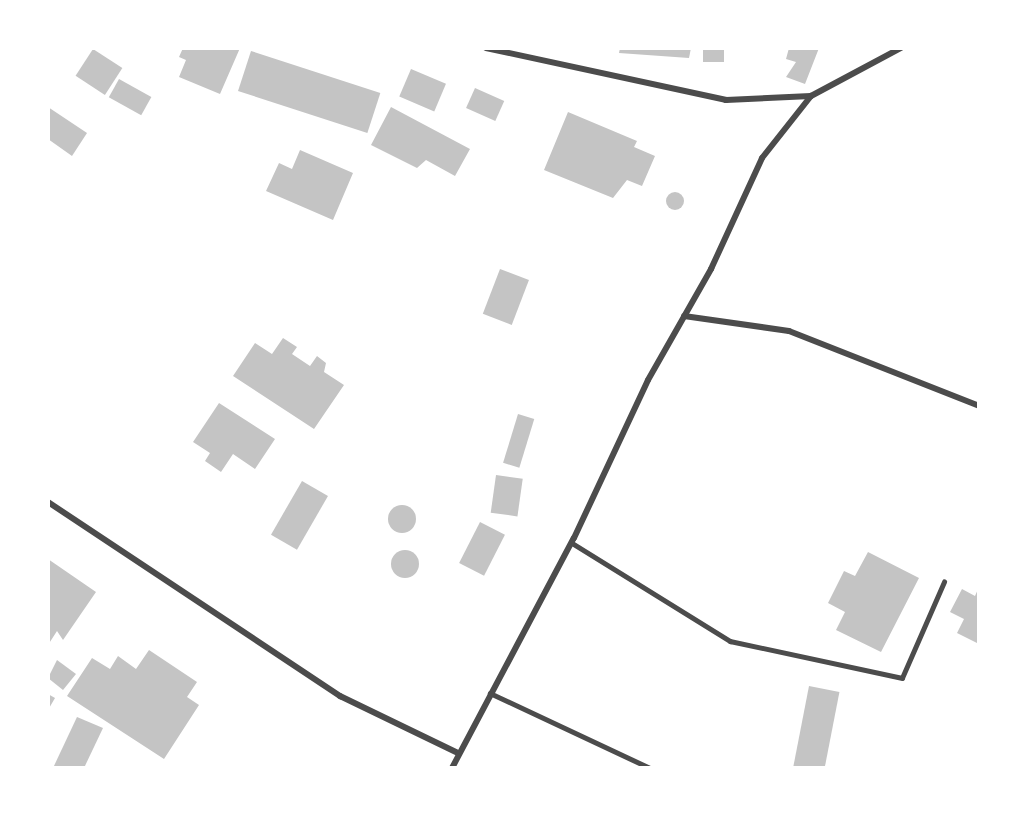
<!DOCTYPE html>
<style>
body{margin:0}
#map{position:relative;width:1027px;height:816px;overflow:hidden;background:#fff;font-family:"Golos Text",sans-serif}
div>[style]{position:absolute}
.building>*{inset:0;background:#c4c4c4;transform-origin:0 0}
.round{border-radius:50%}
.service>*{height:4.5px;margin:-2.25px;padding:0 2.25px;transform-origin:2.25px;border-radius:2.25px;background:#4c4c4c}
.minor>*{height:6px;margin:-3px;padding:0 3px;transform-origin:3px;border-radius:3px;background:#4c4c4c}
span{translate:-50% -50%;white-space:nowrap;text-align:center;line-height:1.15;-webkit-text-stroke:4.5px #fff;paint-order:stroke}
.frame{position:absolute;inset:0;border:50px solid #fff;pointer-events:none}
</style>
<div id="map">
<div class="building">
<div style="clip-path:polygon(183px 48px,240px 48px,220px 94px,179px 77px,186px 60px,179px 57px)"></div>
<div style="clip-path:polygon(620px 48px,691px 48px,689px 58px,619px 53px)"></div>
<div style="left:703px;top:48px;width:21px;height:14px"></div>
<div style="clip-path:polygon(789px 48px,819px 48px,805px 84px,786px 77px,796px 62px,786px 59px)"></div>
<div style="left:93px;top:49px;width:35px;height:32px;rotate:33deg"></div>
<div style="left:251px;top:51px;width:136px;height:42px;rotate:18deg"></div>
<div style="left:411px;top:69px;width:38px;height:30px;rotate:23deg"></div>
<div style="left:119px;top:79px;width:37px;height:21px;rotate:29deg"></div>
<div style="left:475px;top:88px;width:32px;height:22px;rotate:24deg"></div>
<div style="clip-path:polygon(48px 107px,87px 133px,72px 156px,48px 139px)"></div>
<div style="clip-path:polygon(391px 107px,470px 149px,455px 176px,426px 160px,417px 168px,371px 145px)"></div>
<div style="clip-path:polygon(568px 112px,637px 141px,634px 147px,655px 156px,642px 186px,627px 180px,613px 198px,544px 170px)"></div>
<div style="clip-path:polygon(300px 150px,353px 173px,333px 220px,266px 191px,279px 163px,292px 169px)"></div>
<div class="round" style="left:666px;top:192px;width:18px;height:18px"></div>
<div style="left:500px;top:269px;width:31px;height:48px;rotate:21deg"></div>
<div style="clip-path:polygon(283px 338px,297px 347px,292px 354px,310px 366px,317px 356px,326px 363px,324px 372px,344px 385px,314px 429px,233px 376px,255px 343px,272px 354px)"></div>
<div style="clip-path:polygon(219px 403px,275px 439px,255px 469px,233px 454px,221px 472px,205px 461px,210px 453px,193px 442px)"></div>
<div style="left:518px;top:414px;width:17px;height:51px;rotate:17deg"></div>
<div style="left:496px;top:475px;width:27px;height:38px;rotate:8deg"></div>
<div style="left:302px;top:481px;width:30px;height:62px;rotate:30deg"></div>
<div class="round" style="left:388px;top:505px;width:28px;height:28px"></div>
<div style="left:480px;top:522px;width:28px;height:46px;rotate:27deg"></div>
<div class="round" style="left:391px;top:550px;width:28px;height:28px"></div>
<div style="clip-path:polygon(868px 552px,919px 578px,881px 652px,836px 630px,845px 612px,828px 603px,844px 571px,855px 576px)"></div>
<div style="clip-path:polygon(48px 559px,96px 592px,63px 640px,57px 631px,48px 645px)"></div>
<div style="clip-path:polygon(979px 587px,979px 644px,957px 633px,964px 619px,950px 612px,962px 589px,975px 596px)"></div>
<div style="clip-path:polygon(149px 650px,197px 682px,187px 697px,199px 705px,164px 759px,67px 696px,92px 658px,110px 669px,118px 656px,136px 669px)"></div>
<div style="clip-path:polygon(57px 660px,76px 674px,63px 690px,48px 678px)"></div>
<div style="left:809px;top:686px;width:31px;height:84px;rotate:11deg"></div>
<div style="clip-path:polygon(48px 694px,55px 698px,48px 710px)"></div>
<div style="clip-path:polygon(77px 717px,103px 728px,84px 768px,53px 768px)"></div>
</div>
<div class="service">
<div style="left:572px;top:543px;width:186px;rotate:31.8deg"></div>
<div style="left:730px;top:641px;width:176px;rotate:12.1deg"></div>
<div style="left:902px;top:678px;width:105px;rotate:-66.4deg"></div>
<div style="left:490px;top:693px;width:177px;rotate:25.1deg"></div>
</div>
<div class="minor">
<div style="left:486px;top:48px;width:246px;rotate:12.2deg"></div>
<div style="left:726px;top:100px;width:85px;rotate:-2.7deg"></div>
<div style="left:684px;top:316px;width:106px;rotate:8.1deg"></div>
<div style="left:789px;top:331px;width:204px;rotate:21.5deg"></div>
<div style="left:48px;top:502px;width:351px;rotate:33.6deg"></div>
<div style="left:340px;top:696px;width:131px;rotate:25.8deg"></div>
<div style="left:452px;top:768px;width:260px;rotate:-62.1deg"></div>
<div style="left:574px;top:538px;width:174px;rotate:-64.9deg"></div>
<div style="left:648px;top:380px;width:128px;rotate:-60.4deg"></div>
<div style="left:711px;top:269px;width:122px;rotate:-65.3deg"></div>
<div style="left:762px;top:158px;width:79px;rotate:-51.7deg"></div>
<div style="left:811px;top:96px;width:102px;rotate:-28.1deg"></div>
</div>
<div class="frame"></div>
</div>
